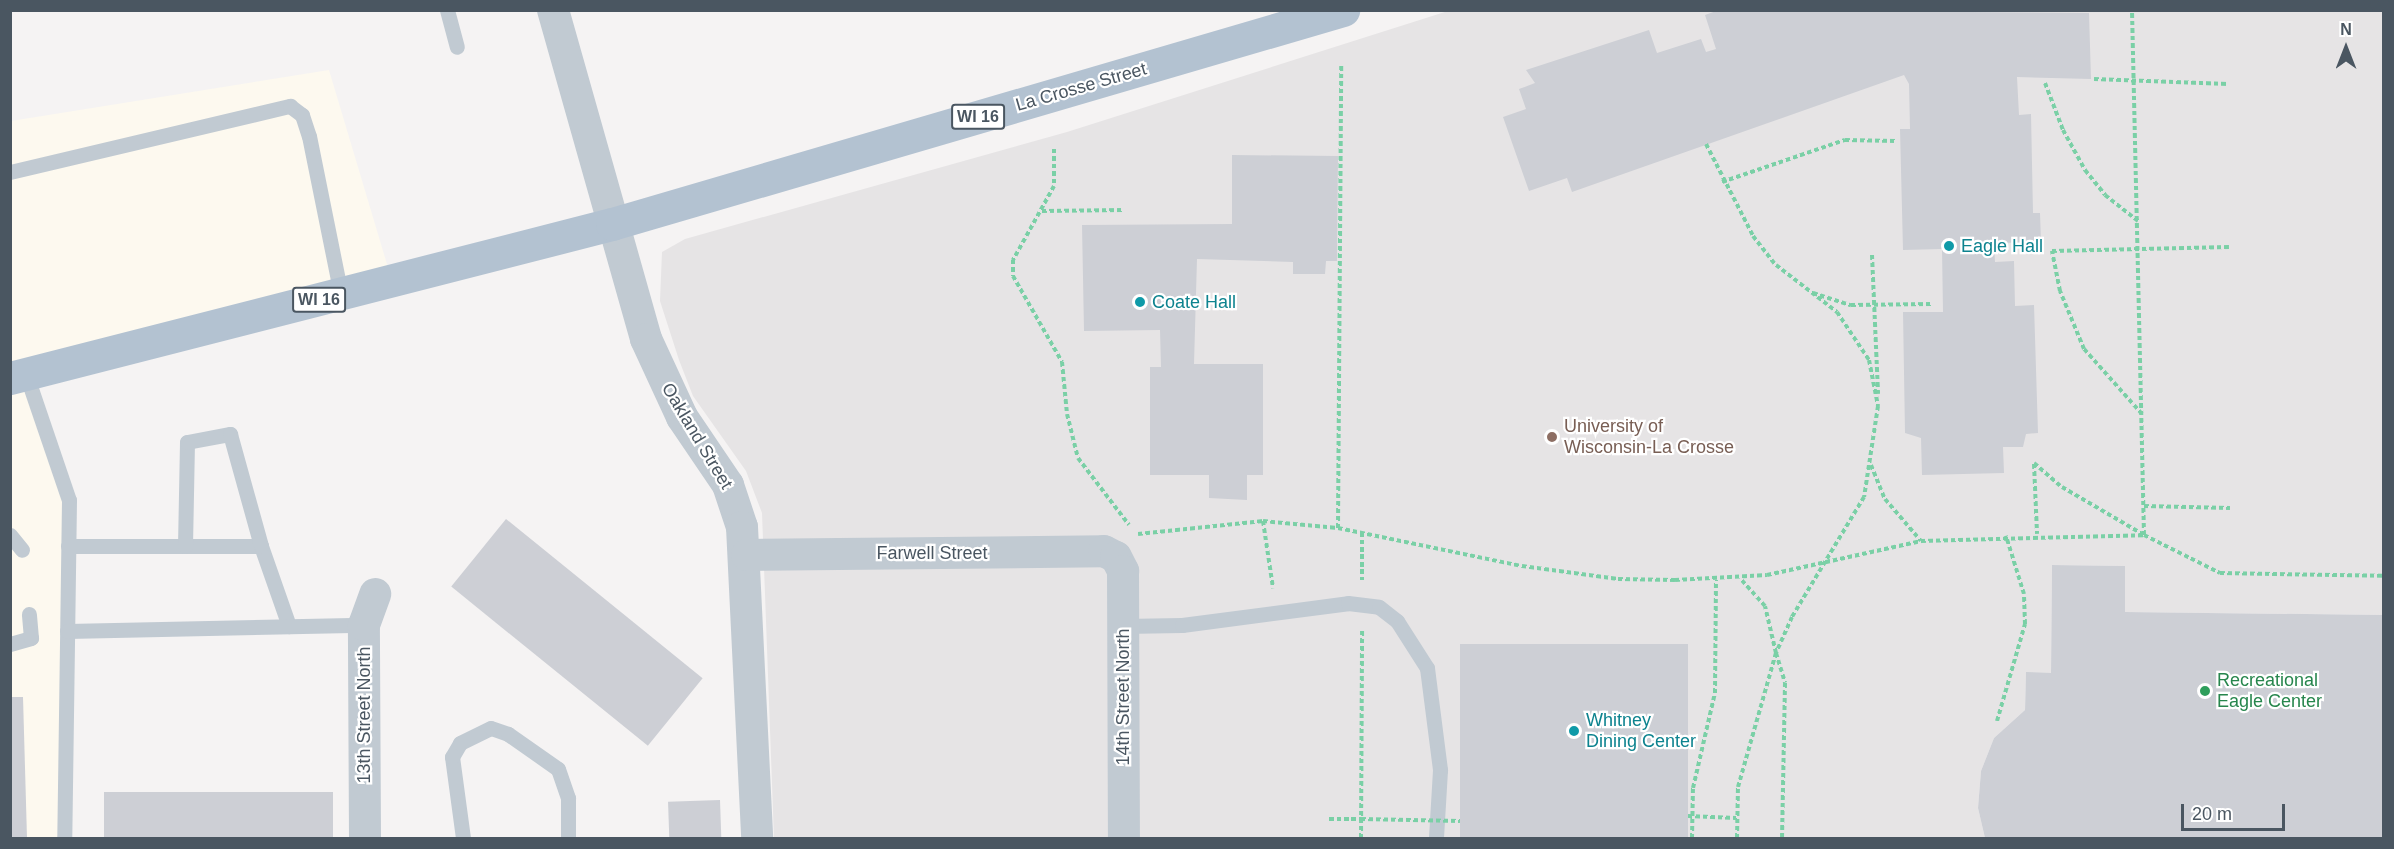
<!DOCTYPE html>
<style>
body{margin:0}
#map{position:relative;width:2394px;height:849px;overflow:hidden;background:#f5f3f3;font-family:Helvetica,sans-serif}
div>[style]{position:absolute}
.commercial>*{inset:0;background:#fdf9ef}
.education>*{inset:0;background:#e6e4e5}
.building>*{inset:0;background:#cdcfd5;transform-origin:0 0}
.path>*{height:4px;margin-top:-2px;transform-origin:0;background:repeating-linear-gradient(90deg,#7ad0a6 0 4.5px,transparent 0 7.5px)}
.lane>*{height:15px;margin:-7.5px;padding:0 7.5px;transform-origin:7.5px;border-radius:7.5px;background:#c1cad2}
.street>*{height:32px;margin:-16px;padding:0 16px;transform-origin:16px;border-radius:16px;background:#c1cad2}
.primary>*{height:33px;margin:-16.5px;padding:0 16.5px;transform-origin:16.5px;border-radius:16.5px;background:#b3c2d1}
.path-bridge>*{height:4px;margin-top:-2px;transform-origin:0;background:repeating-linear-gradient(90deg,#7ad0a6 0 4.5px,transparent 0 7.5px)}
.dots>*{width:16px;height:16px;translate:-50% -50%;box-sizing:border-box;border:3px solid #fff;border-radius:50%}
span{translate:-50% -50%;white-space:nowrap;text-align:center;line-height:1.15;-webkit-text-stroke:4.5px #fff;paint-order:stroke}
.shield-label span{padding:2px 4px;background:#fff;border:2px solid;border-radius:4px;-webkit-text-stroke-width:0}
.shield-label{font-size:16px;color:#4a5661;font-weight:700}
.street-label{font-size:18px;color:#4a5661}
.culture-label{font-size:18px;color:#0d838f}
.left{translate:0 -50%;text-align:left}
.education-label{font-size:18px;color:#785e54}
.leisure-label{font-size:18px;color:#27864d}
.frame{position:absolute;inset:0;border:12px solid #4a5661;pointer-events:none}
.north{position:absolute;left:2316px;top:18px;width:60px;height:60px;-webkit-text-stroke:4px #fff;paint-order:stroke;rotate:0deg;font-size:16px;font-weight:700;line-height:24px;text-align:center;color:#4a5661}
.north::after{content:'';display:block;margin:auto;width:21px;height:27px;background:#4a5661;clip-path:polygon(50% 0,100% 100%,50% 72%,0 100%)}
.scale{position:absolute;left:2181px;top:804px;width:104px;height:27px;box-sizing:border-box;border:3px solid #4a5661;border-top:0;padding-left:8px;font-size:18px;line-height:21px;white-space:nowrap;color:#4a5661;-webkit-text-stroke:4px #fff;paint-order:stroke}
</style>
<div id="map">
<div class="commercial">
<div style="clip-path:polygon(329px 70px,392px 281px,26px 374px,69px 500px,64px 838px,11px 838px,11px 121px)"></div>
</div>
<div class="education">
<div style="clip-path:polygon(1448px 11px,2383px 11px,2383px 615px,2125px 612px,2125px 566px,2052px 565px,2051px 673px,2026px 673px,2025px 710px,1994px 738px,1981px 771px,1978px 808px,1985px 838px,774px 838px,762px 513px,746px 471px,693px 396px,679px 360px,660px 301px,662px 252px,685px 239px,1067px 132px)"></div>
</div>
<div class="building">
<div style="clip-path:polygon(1719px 10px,2089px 13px,2091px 79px,2017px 77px,2019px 115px,2031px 114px,2033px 213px,2040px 213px,2041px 242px,1994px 243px,1995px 262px,2014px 261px,2015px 306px,2034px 305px,2038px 433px,2026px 434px,2023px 447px,2003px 447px,2004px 473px,1922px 475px,1921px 438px,1905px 433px,1903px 312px,1943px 312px,1942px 249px,1903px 250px,1900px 129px,1910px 129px,1909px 84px,1904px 75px,1572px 192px,1567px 178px,1529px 191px,1503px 117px,1526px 109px,1519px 89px,1535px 83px,1526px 70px,1649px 30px,1657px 53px,1701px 39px,1706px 52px,1716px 49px,1705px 15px)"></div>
<div style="clip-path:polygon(1232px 155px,1338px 156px,1337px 261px,1326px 261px,1325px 274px,1293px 274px,1293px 262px,1197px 259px,1194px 364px,1263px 364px,1263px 475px,1247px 475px,1247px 500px,1209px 498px,1209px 475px,1150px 475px,1150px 367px,1161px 367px,1160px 330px,1084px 331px,1082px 225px,1232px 224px)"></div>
<div style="left:506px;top:519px;width:253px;height:87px;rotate:39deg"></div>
<div style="clip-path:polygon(2052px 565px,2125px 566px,2125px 612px,2384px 615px,2384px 838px,1985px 838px,1978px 808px,1981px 771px,1994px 738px,2025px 710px,2026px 672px,2051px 673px)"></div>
<div style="left:1460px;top:644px;width:228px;height:194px"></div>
<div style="clip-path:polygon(10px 697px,23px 697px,27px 838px,10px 838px)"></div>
<div style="left:104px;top:792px;width:229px;height:46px"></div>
<div style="left:720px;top:800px;width:38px;height:52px;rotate:88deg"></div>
</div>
<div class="path">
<div style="left:2094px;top:79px;width:134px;rotate:2.1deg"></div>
<div style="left:2045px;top:83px;width:50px;rotate:69deg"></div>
<div style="left:2063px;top:130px;width:46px;rotate:61.2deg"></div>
<div style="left:2085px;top:170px;width:32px;rotate:51deg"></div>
<div style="left:2105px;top:195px;width:42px;rotate:38.2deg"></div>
<div style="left:1706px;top:144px;width:103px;rotate:62.9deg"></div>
<div style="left:1753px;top:236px;width:37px;rotate:52deg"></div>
<div style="left:1776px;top:265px;width:77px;rotate:37.6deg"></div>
<div style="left:1837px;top:312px;width:58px;rotate:56.3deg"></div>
<div style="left:1869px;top:360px;width:47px;rotate:78.9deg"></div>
<div style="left:1878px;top:406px;width:92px;rotate:98.7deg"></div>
<div style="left:1864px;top:497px;width:140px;rotate:121deg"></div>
<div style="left:1792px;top:617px;width:39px;rotate:114deg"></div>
<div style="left:1776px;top:653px;width:31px;rotate:73deg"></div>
<div style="left:1785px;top:683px;width:155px;rotate:91.1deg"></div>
<div style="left:1054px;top:149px;width:37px;rotate:90deg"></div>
<div style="left:1054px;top:186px;width:85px;rotate:119deg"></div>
<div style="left:1013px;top:260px;width:16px;rotate:90deg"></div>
<div style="left:1013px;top:276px;width:99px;rotate:60.3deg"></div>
<div style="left:1062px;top:362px;width:52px;rotate:84.5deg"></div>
<div style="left:1067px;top:414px;width:45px;rotate:76deg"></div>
<div style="left:1078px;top:458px;width:84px;rotate:52.7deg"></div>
<div style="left:1722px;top:182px;width:130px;rotate:-18.9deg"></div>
<div style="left:1845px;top:140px;width:51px;rotate:1.1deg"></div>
<div style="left:1042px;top:211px;width:82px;rotate:-0.7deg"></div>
<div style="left:1872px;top:255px;width:139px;rotate:87.5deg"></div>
<div style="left:1813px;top:293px;width:40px;rotate:18deg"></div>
<div style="left:1851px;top:305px;width:80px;rotate:-0.7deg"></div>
<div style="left:2142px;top:414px;width:87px;rotate:-131.7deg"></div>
<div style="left:2084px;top:349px;width:63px;rotate:-112.5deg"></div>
<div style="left:2060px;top:291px;width:41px;rotate:-101.3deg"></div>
<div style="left:2052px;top:251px;width:177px;rotate:-1.3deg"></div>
<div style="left:2034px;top:463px;width:37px;rotate:41deg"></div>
<div style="left:2062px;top:487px;width:95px;rotate:30.3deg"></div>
<div style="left:2144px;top:535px;width:525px;rotate:-91.31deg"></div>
<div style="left:2034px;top:464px;width:70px;rotate:87.5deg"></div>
<div style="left:1871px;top:465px;width:37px;rotate:68deg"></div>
<div style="left:1885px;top:499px;width:55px;rotate:49.4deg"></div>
<div style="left:2144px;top:506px;width:86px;rotate:1.3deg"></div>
<div style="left:1263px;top:521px;width:68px;rotate:81.5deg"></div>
<div style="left:1338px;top:528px;width:464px;rotate:-89.6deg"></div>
<div style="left:1362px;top:532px;width:48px;rotate:90deg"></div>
<div style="left:1138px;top:534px;width:126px;rotate:-5.9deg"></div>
<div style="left:1263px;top:521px;width:75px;rotate:5.3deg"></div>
<div style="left:1338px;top:528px;width:188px;rotate:11.7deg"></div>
<div style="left:1522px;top:566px;width:97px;rotate:7.7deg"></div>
<div style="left:1618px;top:579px;width:57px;rotate:1deg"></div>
<div style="left:1675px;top:580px;width:92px;rotate:-3.1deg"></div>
<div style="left:1767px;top:575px;width:158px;rotate:-12.4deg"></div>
<div style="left:1921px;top:541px;width:223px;rotate:-1.5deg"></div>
<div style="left:2144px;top:535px;width:85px;rotate:26.6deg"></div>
<div style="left:2220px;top:573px;width:164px;rotate:1deg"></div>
<div style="left:1997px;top:721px;width:101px;rotate:-73.9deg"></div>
<div style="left:2025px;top:624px;width:30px;rotate:-92deg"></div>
<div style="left:2024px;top:594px;width:61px;rotate:-107.2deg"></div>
<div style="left:1329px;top:819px;width:32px"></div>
<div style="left:1361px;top:838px;width:209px;rotate:-89.7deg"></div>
<div style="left:1692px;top:838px;width:50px;rotate:-88.9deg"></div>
<div style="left:1693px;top:788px;width:98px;rotate:-77deg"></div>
<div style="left:1715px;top:693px;width:113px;rotate:-89.5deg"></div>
<div style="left:1737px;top:838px;width:51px;rotate:-88.9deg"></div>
<div style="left:1738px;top:787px;width:139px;rotate:-74.2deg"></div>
<div style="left:1776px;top:653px;width:48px;rotate:-103.2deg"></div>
<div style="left:1765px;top:606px;width:36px;rotate:-132deg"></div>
</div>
<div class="lane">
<div style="left:447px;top:10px;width:38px;rotate:75deg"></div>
<div style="left:10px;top:172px;width:288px;rotate:-13.3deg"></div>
<div style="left:290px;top:106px;width:15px;rotate:37deg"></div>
<div style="left:302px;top:115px;width:22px;rotate:72deg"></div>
<div style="left:309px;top:136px;width:161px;rotate:78.6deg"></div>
<div style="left:26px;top:374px;width:133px;rotate:71.2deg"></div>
<div style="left:69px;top:500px;width:338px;rotate:90.8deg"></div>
<div style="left:10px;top:535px;width:19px;rotate:51deg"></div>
<div style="left:68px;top:546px;width:193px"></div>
<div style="left:261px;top:546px;width:85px;rotate:70.7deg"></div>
<div style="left:185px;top:546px;width:104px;rotate:-88.9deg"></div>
<div style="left:187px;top:442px;width:44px;rotate:-10.5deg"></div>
<div style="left:230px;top:434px;width:116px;rotate:74.5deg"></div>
<div style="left:1123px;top:626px;width:59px;rotate:-1deg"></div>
<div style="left:1182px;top:625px;width:167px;rotate:-7.5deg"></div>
<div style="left:1348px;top:603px;width:31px;rotate:7deg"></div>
<div style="left:1379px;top:607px;width:23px;rotate:38deg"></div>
<div style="left:1397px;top:621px;width:56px;rotate:57.4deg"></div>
<div style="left:1427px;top:668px;width:103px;rotate:82.7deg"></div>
<div style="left:1440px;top:770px;width:68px;rotate:93.4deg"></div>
<div style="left:67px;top:631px;width:297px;rotate:-1.2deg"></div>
<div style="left:10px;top:644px;width:22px;rotate:-16deg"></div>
<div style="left:31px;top:638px;width:24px;rotate:-95deg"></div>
<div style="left:463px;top:838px;width:82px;rotate:-97.7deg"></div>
<div style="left:452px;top:757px;width:16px;rotate:-60deg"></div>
<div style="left:460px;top:743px;width:34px;rotate:-26deg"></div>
<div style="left:491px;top:728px;width:18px;rotate:19deg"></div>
<div style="left:508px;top:734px;width:61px;rotate:35deg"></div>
<div style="left:558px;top:769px;width:31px;rotate:71deg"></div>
<div style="left:568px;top:798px;width:40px;rotate:90deg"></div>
</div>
<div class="street">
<div style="left:553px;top:10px;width:342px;rotate:74.2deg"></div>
<div style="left:646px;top:339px;width:86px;rotate:65.2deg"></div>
<div style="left:682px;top:417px;width:82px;rotate:55.9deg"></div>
<div style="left:728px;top:485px;width:44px;rotate:71.6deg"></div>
<div style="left:742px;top:527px;width:311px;rotate:87.2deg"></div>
<div style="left:747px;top:555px;width:357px;rotate:-0.6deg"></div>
<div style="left:1104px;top:551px;width:13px;rotate:27deg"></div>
<div style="left:1116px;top:557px;width:16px;rotate:63deg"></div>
<div style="left:1123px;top:571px;width:267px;rotate:89.8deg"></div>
<div style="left:365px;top:838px;width:213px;rotate:-90.3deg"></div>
<div style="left:364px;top:625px;width:33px;rotate:-70deg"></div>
</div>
<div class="primary">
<div style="left:10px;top:378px;width:621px;rotate:-14.35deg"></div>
<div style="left:612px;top:224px;width:762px;rotate:-16.32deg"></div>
</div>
<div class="path-bridge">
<div style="left:1688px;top:816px;width:48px;rotate:2.4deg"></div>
<div style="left:1361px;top:819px;width:99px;rotate:1.2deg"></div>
</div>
<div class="dots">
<div style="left:1949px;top:246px;background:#0f9aa8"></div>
<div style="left:1140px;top:302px;background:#0f9aa8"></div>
<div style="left:1552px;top:437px;background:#8d6e63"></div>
<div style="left:2205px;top:691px;background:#2e9e5b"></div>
<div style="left:1574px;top:731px;background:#0f9aa8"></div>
</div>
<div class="shield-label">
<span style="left:978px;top:117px">WI 16</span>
<span style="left:319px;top:300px">WI 16</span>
</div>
<div class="street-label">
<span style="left:1081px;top:87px;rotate:-16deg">La Crosse Street</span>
<span style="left:697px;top:436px;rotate:59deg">Oakland Street</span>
<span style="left:932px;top:553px">Farwell Street</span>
<span style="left:1123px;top:697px;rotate:-90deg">14th Street North</span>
<span style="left:364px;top:715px;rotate:-90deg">13th Street North</span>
</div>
<div class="culture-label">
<span class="left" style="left:1961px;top:246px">Eagle Hall</span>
<span class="left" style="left:1152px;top:302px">Coate Hall</span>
<span class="left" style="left:1586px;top:731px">Whitney<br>Dining Center</span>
</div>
<div class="education-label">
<span class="left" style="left:1564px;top:437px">University of<br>Wisconsin-La Crosse</span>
</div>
<div class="leisure-label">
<span class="left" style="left:2217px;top:691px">Recreational<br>Eagle Center</span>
</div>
<div class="frame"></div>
<div class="north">N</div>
<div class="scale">20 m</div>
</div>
